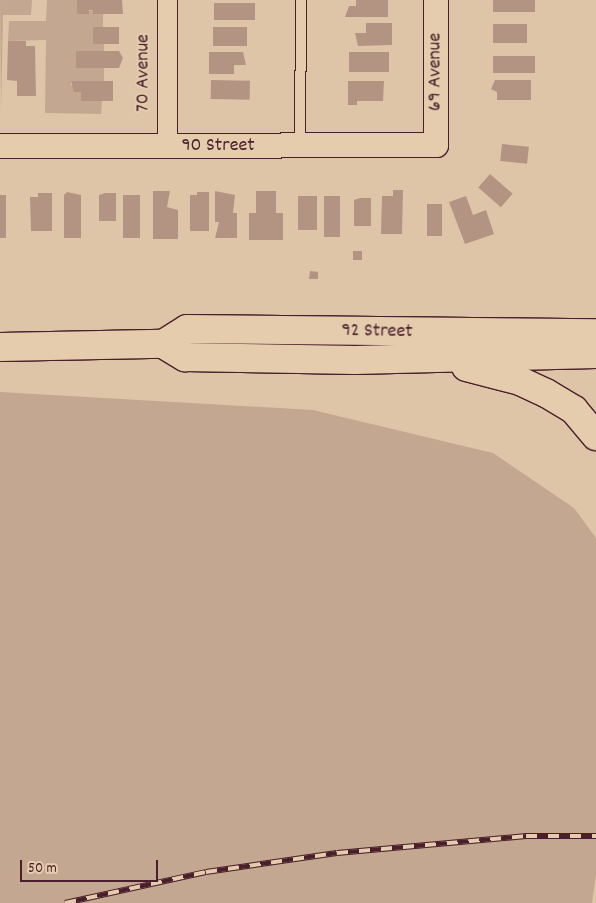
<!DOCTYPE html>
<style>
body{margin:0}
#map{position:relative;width:596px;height:903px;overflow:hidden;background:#dfc5a8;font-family:Dekko,sans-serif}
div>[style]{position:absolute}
.green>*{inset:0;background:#c3a791}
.building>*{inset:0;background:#b39483;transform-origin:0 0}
.roads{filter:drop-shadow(1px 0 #4a1f2b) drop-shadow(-1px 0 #4a1f2b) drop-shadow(0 1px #4a1f2b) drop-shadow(0 -1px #4a1f2b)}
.service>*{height:10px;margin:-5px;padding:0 5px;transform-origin:5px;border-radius:5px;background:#e5ccad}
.minor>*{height:19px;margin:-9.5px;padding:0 9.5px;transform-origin:9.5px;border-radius:9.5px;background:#e5ccad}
.tertiary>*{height:24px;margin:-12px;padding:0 12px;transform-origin:12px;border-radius:12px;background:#e5ccad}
.secondary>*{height:28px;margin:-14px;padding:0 14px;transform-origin:14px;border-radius:14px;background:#e5ccad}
.rail>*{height:5.5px;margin-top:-2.75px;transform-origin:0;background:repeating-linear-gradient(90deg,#e5ccad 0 11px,#4a1f2b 0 22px);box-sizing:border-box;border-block:1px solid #4a1f2b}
span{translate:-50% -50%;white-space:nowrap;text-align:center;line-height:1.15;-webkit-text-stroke:4px #e5ccad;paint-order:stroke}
.street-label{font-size:20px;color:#4a1f2b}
.scale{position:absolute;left:20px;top:860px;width:138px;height:22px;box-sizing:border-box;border:2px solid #4a1f2b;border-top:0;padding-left:6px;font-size:15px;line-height:18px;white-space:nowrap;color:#4a1f2b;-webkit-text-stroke:4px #e5ccad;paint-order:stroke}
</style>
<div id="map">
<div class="green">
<div style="clip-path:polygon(0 0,32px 0,31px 15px,3px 15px,1px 115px)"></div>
<div style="clip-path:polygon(47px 0,77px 0,77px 14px,93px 10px,103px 14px,103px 27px,93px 27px,104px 44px,104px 51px,76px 51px,76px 67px,104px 68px,104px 81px,71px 81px,71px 85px,81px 92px,81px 101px,102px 101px,101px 114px,45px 113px,46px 40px,8px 41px,9px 21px,46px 21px)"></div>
<div style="clip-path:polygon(0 392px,313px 410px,493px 453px,574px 508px,596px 538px,596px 874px,592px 903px,0 903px)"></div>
</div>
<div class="building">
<div style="clip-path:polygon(77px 0,122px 0,123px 14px,93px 14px,93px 10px,89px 10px,89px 14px,77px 14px)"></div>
<div style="clip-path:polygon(356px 0,388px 0,388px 17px,345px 17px,349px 6px,356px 6px)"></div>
<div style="left:493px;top:0;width:42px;height:12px"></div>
<div style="left:214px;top:3px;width:41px;height:17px"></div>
<div style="clip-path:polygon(366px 23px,392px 23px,392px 45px,358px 46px,355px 33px,366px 33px)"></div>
<div style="left:493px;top:24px;width:34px;height:19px"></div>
<div style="left:93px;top:27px;width:26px;height:17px"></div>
<div style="left:213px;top:27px;width:34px;height:19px"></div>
<div style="clip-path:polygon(8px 41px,26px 41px,26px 46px,35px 46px,36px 96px,17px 96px,17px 81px,7px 80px)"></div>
<div style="clip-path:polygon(76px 51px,119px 51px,123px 58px,119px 68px,76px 68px)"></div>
<div style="clip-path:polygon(209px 52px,243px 52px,246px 65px,234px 65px,234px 74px,209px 74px)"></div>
<div style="left:349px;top:52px;width:40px;height:20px"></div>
<div style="left:493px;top:56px;width:42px;height:17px"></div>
<div style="left:211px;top:80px;width:39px;height:19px;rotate:1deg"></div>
<div style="clip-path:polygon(495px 80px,531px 80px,531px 100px,497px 100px,497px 92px,491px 89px)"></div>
<div style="clip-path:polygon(71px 81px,113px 81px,113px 101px,81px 101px,81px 92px,74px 92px)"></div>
<div style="clip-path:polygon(348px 81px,384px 81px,383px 101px,357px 101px,357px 105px,348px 105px)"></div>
<div style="left:502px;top:144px;width:27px;height:17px;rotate:6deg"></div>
<div style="left:490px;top:174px;width:30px;height:18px;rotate:41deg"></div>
<div style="clip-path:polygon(393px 190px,403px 190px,402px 234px,381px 234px,382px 196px,393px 196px)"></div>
<div style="clip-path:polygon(153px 191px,170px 191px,167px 207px,178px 210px,178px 239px,153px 239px)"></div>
<div style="clip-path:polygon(215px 191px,235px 195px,233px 213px,237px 213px,237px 238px,215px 238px,219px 222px,215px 222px)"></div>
<div style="clip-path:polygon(256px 191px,276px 191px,276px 213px,283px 213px,283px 240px,249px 240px,249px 213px,256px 213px)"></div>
<div style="clip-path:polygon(67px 192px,81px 195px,81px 238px,64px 238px,64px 195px)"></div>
<div style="clip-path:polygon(197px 192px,209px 192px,209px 231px,190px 231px,190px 195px,197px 195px)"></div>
<div style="clip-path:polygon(38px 193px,52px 193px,52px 231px,31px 231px,30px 197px,38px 197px)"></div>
<div style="clip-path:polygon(105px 193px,116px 193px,116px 221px,99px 221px,99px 195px)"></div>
<div style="left:0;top:195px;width:6px;height:43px"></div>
<div style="left:123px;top:195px;width:17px;height:43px"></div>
<div style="left:298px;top:196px;width:19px;height:34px"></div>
<div style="left:324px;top:196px;width:16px;height:41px"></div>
<div style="clip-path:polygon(466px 196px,473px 215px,486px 210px,494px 234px,465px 244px,449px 202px)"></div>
<div style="clip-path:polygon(360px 198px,371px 198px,371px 226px,354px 226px,354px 200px)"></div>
<div style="left:427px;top:204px;width:15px;height:32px"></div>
<div style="left:353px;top:251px;width:9px;height:9px"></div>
<div style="clip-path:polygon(310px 271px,318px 272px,318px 279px,309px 279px)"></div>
</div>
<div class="roads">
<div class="service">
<div style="left:300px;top:146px;width:146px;rotate:-89.6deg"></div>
</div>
<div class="minor">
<div style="left:167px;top:0;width:146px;rotate:90deg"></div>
</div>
<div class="tertiary">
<div style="left:0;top:146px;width:436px;rotate:-0.1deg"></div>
<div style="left:436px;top:145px;width:145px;rotate:-90deg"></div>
</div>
<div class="secondary">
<div style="left:163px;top:344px;width:26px;rotate:31deg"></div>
<div style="left:185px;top:357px;width:170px;rotate:1deg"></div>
<div style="left:355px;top:360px;width:241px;rotate:-1.4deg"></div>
<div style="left:0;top:347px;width:163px;rotate:-1.1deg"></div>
<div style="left:163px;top:344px;width:28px;rotate:-32deg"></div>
<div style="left:187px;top:329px;width:409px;rotate:0.6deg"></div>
<div style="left:466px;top:367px;width:56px;rotate:14.5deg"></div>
<div style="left:520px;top:381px;width:29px;rotate:25deg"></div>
<div style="left:546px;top:393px;width:33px;rotate:31deg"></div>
<div style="left:574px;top:410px;width:34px;rotate:50deg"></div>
</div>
</div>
<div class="rail">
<div style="left:65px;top:903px;width:144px;rotate:-12.4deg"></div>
<div style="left:206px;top:872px;width:132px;rotate:-8.3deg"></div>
<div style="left:337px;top:853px;width:190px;rotate:-5.1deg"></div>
<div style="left:526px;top:836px;width:70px"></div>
</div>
<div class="street-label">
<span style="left:436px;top:72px;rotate:-90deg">69 Avenue</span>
<span style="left:144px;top:73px;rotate:-90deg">70 Avenue</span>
<span style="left:218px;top:146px">90 Street</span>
<span style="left:377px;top:332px;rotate:1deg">92 Street</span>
</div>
<div class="scale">50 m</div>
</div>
